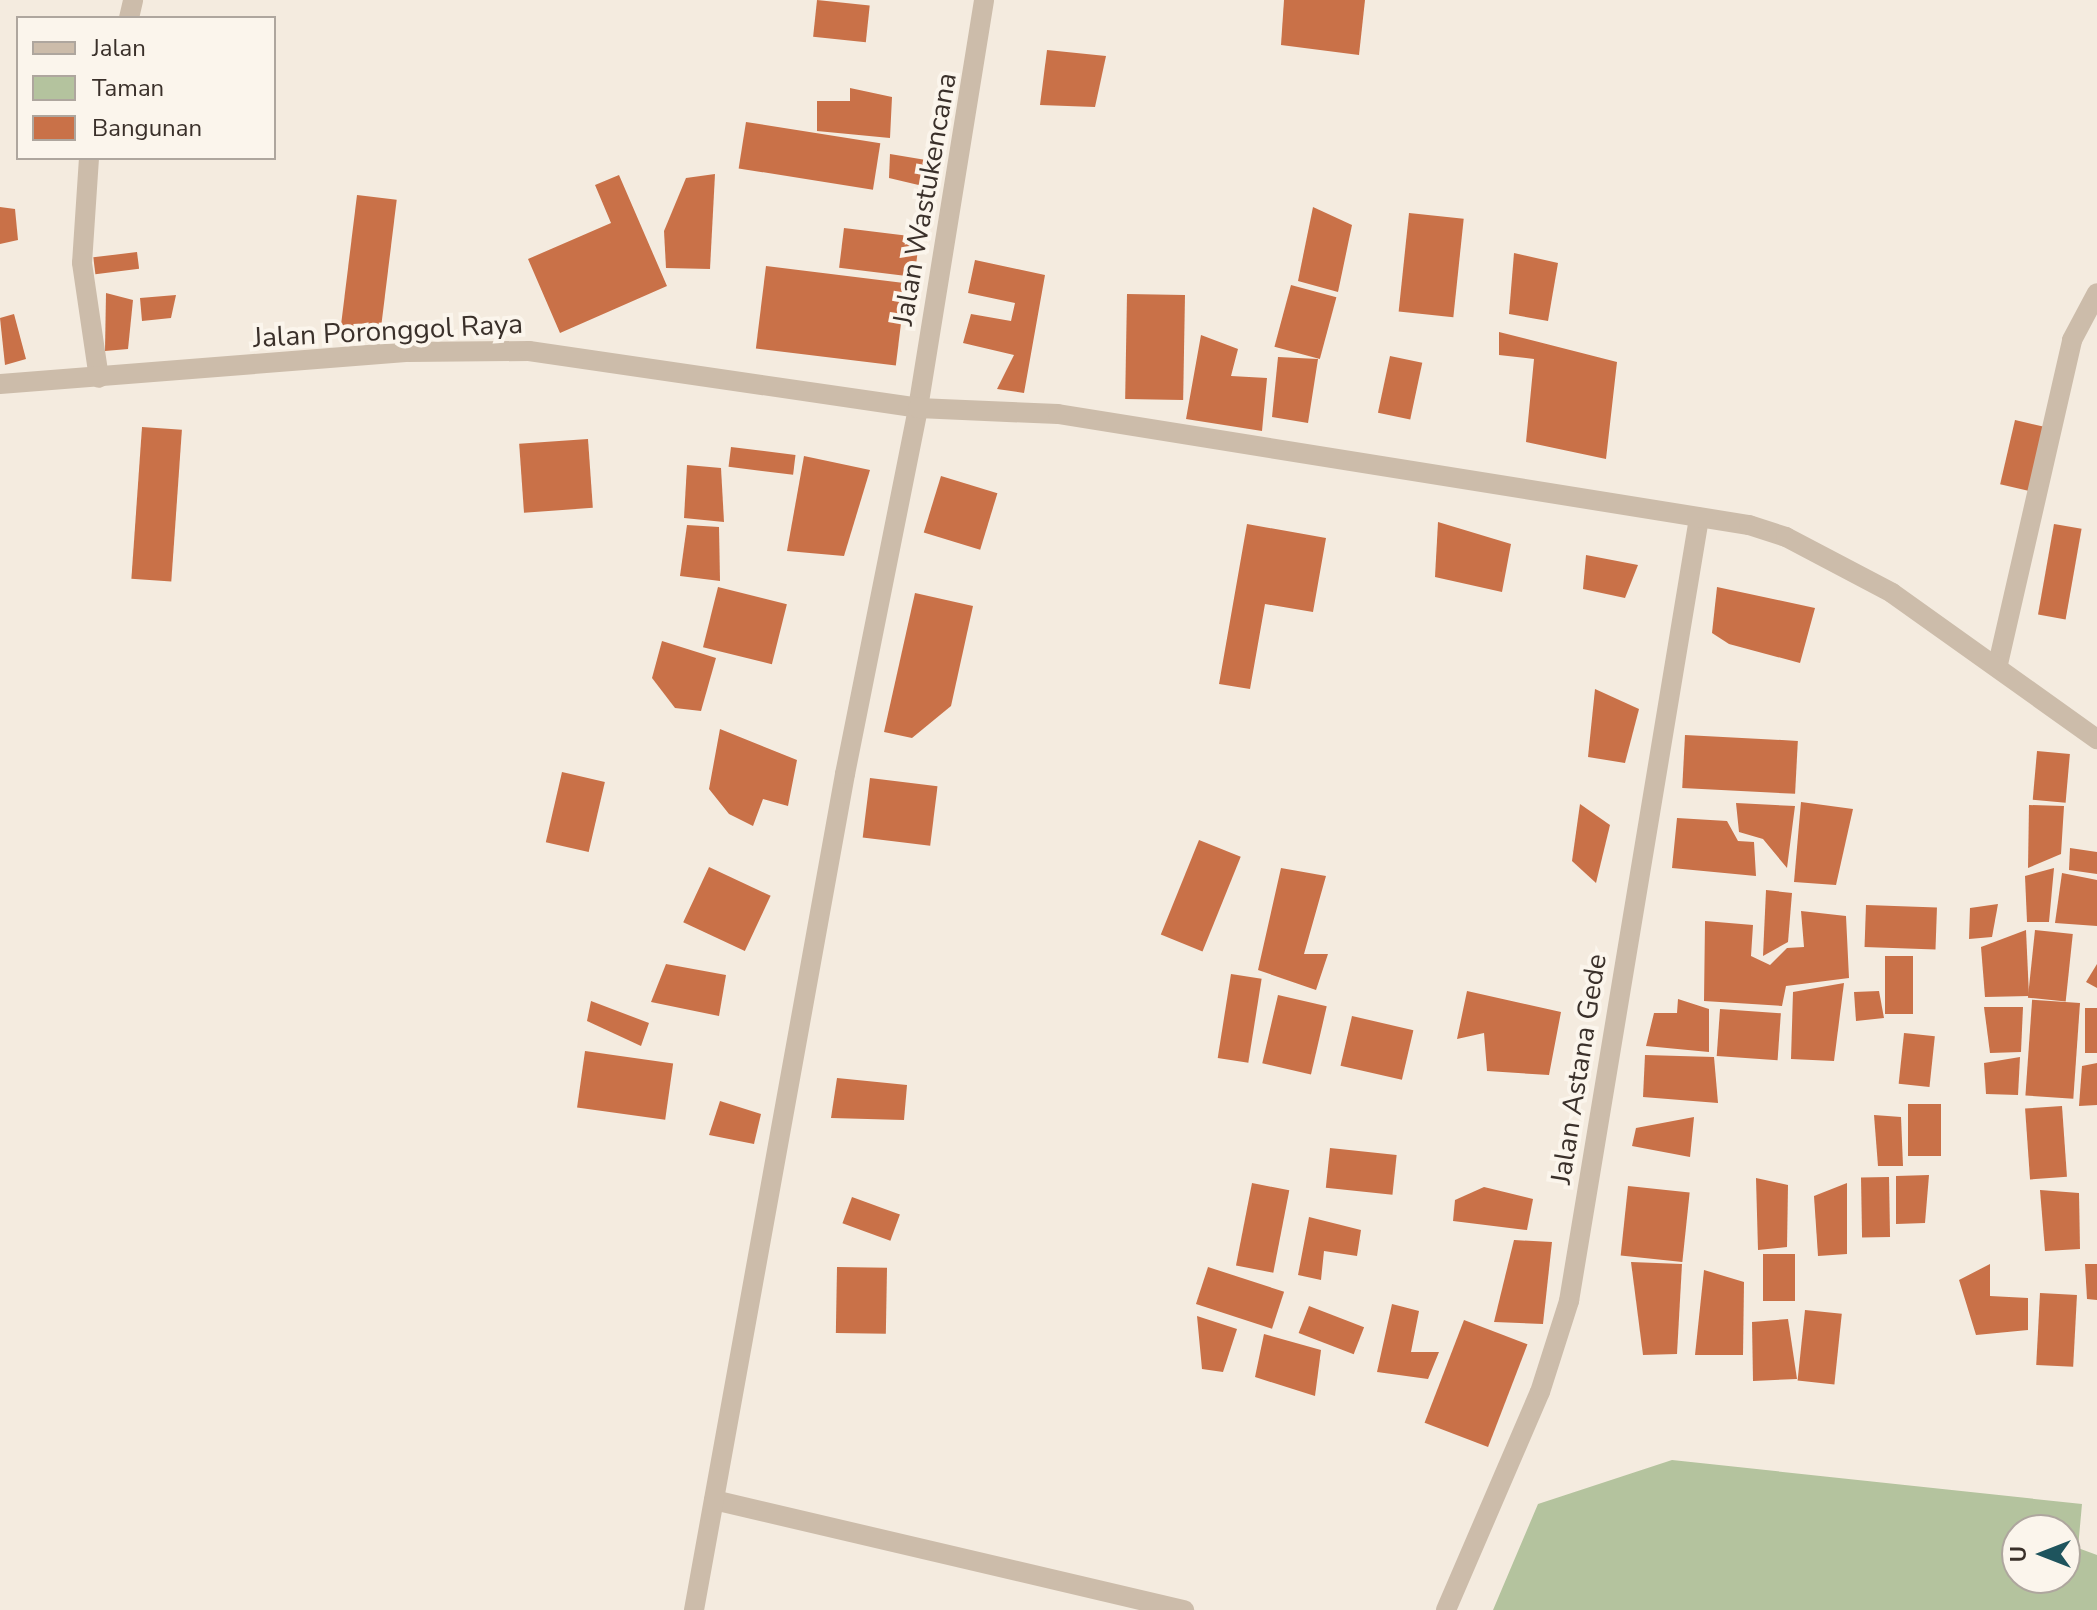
<!DOCTYPE html>
<style>
body{margin:0}
#map{position:relative;width:2097px;height:1610px;overflow:hidden;background:#f4ebdf;font-family:"Nunito Sans",sans-serif}
div>[style]{position:absolute}
.green>*{inset:0;background:#b4c39e}
.building>*{inset:0;background:#c97148;transform-origin:0 0}
.minor>*{height:20px;margin:-10px;padding:0 10px;transform-origin:10px;border-radius:10px;background:#ccbcaa}
.tertiary>*{height:20px;margin:-10px;padding:0 10px;transform-origin:10px;border-radius:10px;background:#ccbcaa}
span{translate:-50% -50%;white-space:nowrap;text-align:center;line-height:1.15;-webkit-text-stroke:8px #fbf5ec;paint-order:stroke}
.street-label{font-size:28px;color:#3a302a}
.legend{position:absolute;left:16px;top:16px;width:260px;height:144px;box-sizing:border-box;background:#fbf5ec;border:2px solid #aea69e;margin:0;padding:10px 14px;list-style:none;font-size:24px;color:#3a302a}
.legend li{display:flex;align-items:center;gap:16px;height:40px}
.legend b{width:40px;border:2px solid #aea69e}
.north{position:absolute;left:2001px;top:1514px;width:80px;height:80px;box-sizing:border-box;background:#fbf5ec;border:2px solid #aea69e;border-radius:50%;rotate:270deg;font-size:22px;font-weight:700;line-height:32px;text-align:center;color:#3a302a}
.north::after{content:'';display:block;margin:auto;width:28px;height:36px;background:#1e545d;clip-path:polygon(50% 0,100% 100%,50% 72%,0 100%)}
</style>
<div id="map">
<div class="green">
<div style="clip-path:polygon(evenodd,1672px 1460px,2082px 1504px,2078px 1548px,2097px 1555px,2097px 1610px,1493px 1610px,1538px 1504px,1672px 1460px,2017px 1530px,2065px 1530px,2065px 1578px,2017px 1578px,2017px 1530px)"></div>
</div>
<div class="building">
<div style="left:817px;top:0;width:53px;height:37px;rotate:6deg"></div>
<div style="clip-path:polygon(1284px 0,1365px 0,1359px 55px,1281px 45px)"></div>
<div style="clip-path:polygon(1047px 50px,1106px 56px,1095px 107px,1040px 105px)"></div>
<div style="clip-path:polygon(850px 88px,892px 97px,890px 138px,817px 131px,817px 101px,850px 101px)"></div>
<div style="left:746px;top:122px;width:136px;height:47px;rotate:9deg"></div>
<div style="clip-path:polygon(890px 154px,932px 161px,927px 187px,889px 178px)"></div>
<div style="clip-path:polygon(715px 174px,710px 269px,666px 268px,664px 231px,686px 178px)"></div>
<div style="clip-path:polygon(619px 175px,667px 286px,560px 333px,528px 259px,611px 223px,595px 185px)"></div>
<div style="left:357px;top:195px;width:40px;height:134px;rotate:7deg"></div>
<div style="clip-path:polygon(0 207px,15px 209px,18px 240px,0 244px)"></div>
<div style="clip-path:polygon(1313px 207px,1352px 225px,1338px 292px,1298px 281px)"></div>
<div style="left:1409px;top:213px;width:55px;height:99px;rotate:6deg"></div>
<div style="left:844px;top:228px;width:76px;height:40px;rotate:7deg"></div>
<div style="left:137px;top:252px;width:17px;height:44px;rotate:83deg"></div>
<div style="clip-path:polygon(1514px 253px,1558px 263px,1548px 321px,1509px 314px)"></div>
<div style="clip-path:polygon(975px 260px,1045px 275px,1024px 393px,997px 389px,1014px 355px,963px 343px,971px 314px,1011px 321px,1015px 303px,968px 293px)"></div>
<div style="left:766px;top:266px;width:141px;height:83px;rotate:7deg"></div>
<div style="left:1291px;top:285px;width:47px;height:64px;rotate:15deg"></div>
<div style="clip-path:polygon(106px 293px,133px 300px,128px 349px,105px 351px)"></div>
<div style="left:1127px;top:294px;width:58px;height:105px;rotate:1deg"></div>
<div style="clip-path:polygon(176px 295px,171px 318px,142px 321px,140px 298px)"></div>
<div style="clip-path:polygon(14px 314px,26px 359px,5px 365px,0 318px)"></div>
<div style="clip-path:polygon(1499px 332px,1617px 362px,1606px 459px,1526px 442px,1534px 359px,1499px 355px)"></div>
<div style="clip-path:polygon(1201px 335px,1238px 349px,1231px 376px,1267px 378px,1262px 431px,1186px 419px)"></div>
<div style="left:1390px;top:356px;width:33px;height:58px;rotate:12deg"></div>
<div style="clip-path:polygon(1278px 357px,1318px 359px,1308px 423px,1272px 417px)"></div>
<div style="left:2015px;top:420px;width:31px;height:66px;rotate:13deg"></div>
<div style="left:142px;top:427px;width:40px;height:152px;rotate:4deg"></div>
<div style="left:588px;top:439px;width:69px;height:69px;rotate:86deg"></div>
<div style="left:731px;top:447px;width:65px;height:20px;rotate:7deg"></div>
<div style="clip-path:polygon(804px 456px,870px 470px,844px 556px,787px 551px)"></div>
<div style="clip-path:polygon(687px 465px,721px 468px,724px 522px,684px 518px)"></div>
<div style="left:941px;top:476px;width:59px;height:59px;rotate:17deg"></div>
<div style="clip-path:polygon(1438px 522px,1511px 544px,1502px 592px,1435px 577px)"></div>
<div style="clip-path:polygon(1247px 524px,1326px 538px,1313px 612px,1265px 604px,1250px 689px,1219px 684px)"></div>
<div style="left:2054px;top:524px;width:28px;height:92px;rotate:10deg"></div>
<div style="clip-path:polygon(687px 525px,719px 527px,720px 581px,680px 576px)"></div>
<div style="clip-path:polygon(1586px 555px,1638px 565px,1625px 598px,1583px 589px)"></div>
<div style="left:718px;top:587px;width:71px;height:62px;rotate:14deg"></div>
<div style="clip-path:polygon(1717px 587px,1815px 608px,1800px 663px,1729px 644px,1712px 633px)"></div>
<div style="clip-path:polygon(915px 593px,973px 606px,951px 706px,912px 738px,884px 732px)"></div>
<div style="clip-path:polygon(662px 641px,716px 658px,701px 711px,675px 708px,652px 678px)"></div>
<div style="clip-path:polygon(1595px 689px,1639px 709px,1625px 763px,1588px 757px)"></div>
<div style="clip-path:polygon(720px 729px,797px 760px,788px 806px,763px 799px,753px 826px,729px 814px,709px 789px)"></div>
<div style="left:1685px;top:735px;width:113px;height:53px;rotate:3deg"></div>
<div style="left:2037px;top:751px;width:33px;height:49px;rotate:5deg"></div>
<div style="left:562px;top:772px;width:44px;height:72px;rotate:13deg"></div>
<div style="left:870px;top:778px;width:68px;height:60px;rotate:7deg"></div>
<div style="clip-path:polygon(1801px 802px,1853px 809px,1836px 885px,1794px 882px)"></div>
<div style="clip-path:polygon(1736px 803px,1795px 806px,1787px 868px,1763px 839px,1739px 832px)"></div>
<div style="clip-path:polygon(1580px 804px,1610px 825px,1596px 883px,1572px 861px)"></div>
<div style="clip-path:polygon(2029px 805px,2064px 806px,2061px 854px,2028px 868px)"></div>
<div style="clip-path:polygon(1677px 818px,1727px 821px,1738px 841px,1754px 842px,1756px 876px,1672px 868px)"></div>
<div style="left:1199px;top:840px;width:45px;height:102px;rotate:22deg"></div>
<div style="clip-path:polygon(2070px 848px,2097px 852px,2097px 874px,2069px 870px)"></div>
<div style="left:709px;top:867px;width:68px;height:61px;rotate:25deg"></div>
<div style="clip-path:polygon(1281px 868px,1326px 876px,1304px 954px,1328px 954px,1316px 990px,1258px 970px)"></div>
<div style="clip-path:polygon(2054px 868px,2049px 922px,2027px 922px,2025px 876px)"></div>
<div style="clip-path:polygon(2062px 873px,2097px 880px,2097px 926px,2055px 923px)"></div>
<div style="clip-path:polygon(1766px 890px,1792px 893px,1788px 942px,1763px 956px)"></div>
<div style="clip-path:polygon(1998px 904px,1992px 937px,1969px 939px,1970px 908px)"></div>
<div style="left:1866px;top:905px;width:71px;height:42px;rotate:2deg"></div>
<div style="clip-path:polygon(1801px 911px,1846px 916px,1849px 978px,1786px 986px,1782px 1006px,1704px 1001px,1705px 921px,1753px 925px,1751px 956px,1770px 965px,1787px 948px,1804px 947px)"></div>
<div style="clip-path:polygon(2026px 930px,2029px 996px,1985px 997px,1981px 947px)"></div>
<div style="left:2035px;top:930px;width:38px;height:68px;rotate:6deg"></div>
<div style="left:1885px;top:956px;width:28px;height:58px"></div>
<div style="clip-path:polygon(666px 964px,726px 975px,719px 1016px,651px 1002px)"></div>
<div style="clip-path:polygon(2097px 964px,2097px 988px,2086px 982px)"></div>
<div style="left:1231px;top:974px;width:31px;height:85px;rotate:9deg"></div>
<div style="clip-path:polygon(1844px 983px,1834px 1061px,1791px 1059px,1793px 992px)"></div>
<div style="clip-path:polygon(1467px 991px,1561px 1012px,1549px 1075px,1487px 1071px,1484px 1033px,1457px 1039px)"></div>
<div style="clip-path:polygon(1879px 991px,1884px 1018px,1856px 1021px,1854px 992px)"></div>
<div style="left:1278px;top:995px;width:50px;height:70px;rotate:13deg"></div>
<div style="clip-path:polygon(1678px 999px,1709px 1009px,1709px 1052px,1646px 1046px,1654px 1013px,1677px 1013px)"></div>
<div style="clip-path:polygon(591px 1001px,649px 1023px,641px 1046px,587px 1021px)"></div>
<div style="left:2080px;top:1003px;width:96px;height:48px;rotate:94deg"></div>
<div style="clip-path:polygon(1984px 1007px,2023px 1007px,2021px 1052px,1990px 1053px)"></div>
<div style="left:2097px;top:1008px;width:45px;height:12px;rotate:90deg"></div>
<div style="left:1720px;top:1009px;width:61px;height:47px;rotate:4deg"></div>
<div style="left:1352px;top:1016px;width:63px;height:51px;rotate:13deg"></div>
<div style="left:1904px;top:1033px;width:31px;height:51px;rotate:6deg"></div>
<div style="left:585px;top:1051px;width:89px;height:57px;rotate:8deg"></div>
<div style="clip-path:polygon(1645px 1055px,1714px 1057px,1718px 1103px,1643px 1097px)"></div>
<div style="clip-path:polygon(2020px 1057px,2018px 1095px,1986px 1094px,1984px 1063px)"></div>
<div style="clip-path:polygon(2097px 1063px,2097px 1105px,2079px 1106px,2082px 1066px)"></div>
<div style="clip-path:polygon(837px 1078px,907px 1085px,904px 1120px,831px 1118px)"></div>
<div style="clip-path:polygon(720px 1101px,761px 1114px,754px 1144px,709px 1135px)"></div>
<div style="left:1941px;top:1104px;width:52px;height:33px;rotate:90deg"></div>
<div style="left:2062px;top:1106px;width:71px;height:37px;rotate:86deg"></div>
<div style="clip-path:polygon(1874px 1115px,1901px 1117px,1903px 1166px,1878px 1166px)"></div>
<div style="clip-path:polygon(1694px 1117px,1690px 1157px,1632px 1146px,1636px 1128px)"></div>
<div style="left:1330px;top:1148px;width:67px;height:40px;rotate:6deg"></div>
<div style="clip-path:polygon(1929px 1175px,1925px 1223px,1896px 1224px,1896px 1176px)"></div>
<div style="left:1889px;top:1177px;width:60px;height:28px;rotate:89deg"></div>
<div style="clip-path:polygon(1756px 1178px,1788px 1185px,1787px 1247px,1758px 1250px)"></div>
<div style="left:1252px;top:1183px;width:38px;height:84px;rotate:11deg"></div>
<div style="clip-path:polygon(1847px 1183px,1847px 1254px,1818px 1256px,1814px 1196px)"></div>
<div style="left:1628px;top:1186px;width:62px;height:70px;rotate:6deg"></div>
<div style="clip-path:polygon(1484px 1187px,1533px 1199px,1527px 1230px,1453px 1221px,1455px 1200px)"></div>
<div style="clip-path:polygon(2040px 1190px,2079px 1193px,2080px 1249px,2045px 1251px)"></div>
<div style="left:852px;top:1197px;width:51px;height:28px;rotate:20deg"></div>
<div style="clip-path:polygon(1309px 1217px,1361px 1230px,1357px 1256px,1324px 1251px,1321px 1280px,1298px 1275px)"></div>
<div style="clip-path:polygon(1514px 1240px,1552px 1242px,1543px 1324px,1494px 1322px)"></div>
<div style="left:1795px;top:1254px;width:47px;height:32px;rotate:90deg"></div>
<div style="clip-path:polygon(1631px 1262px,1682px 1264px,1677px 1354px,1643px 1355px)"></div>
<div style="clip-path:polygon(1990px 1264px,1990px 1296px,2028px 1298px,2028px 1330px,1976px 1335px,1959px 1280px)"></div>
<div style="clip-path:polygon(2085px 1264px,2097px 1264px,2097px 1300px,2087px 1299px)"></div>
<div style="left:837px;top:1267px;width:50px;height:66px;rotate:1deg"></div>
<div style="left:1208px;top:1267px;width:80px;height:39px;rotate:18deg"></div>
<div style="clip-path:polygon(1704px 1270px,1744px 1282px,1743px 1355px,1695px 1355px)"></div>
<div style="left:2040px;top:1293px;width:37px;height:72px;rotate:3deg"></div>
<div style="clip-path:polygon(1392px 1304px,1419px 1311px,1411px 1352px,1439px 1352px,1428px 1379px,1377px 1372px)"></div>
<div style="left:1309px;top:1306px;width:59px;height:29px;rotate:21deg"></div>
<div style="left:1805px;top:1310px;width:37px;height:71px;rotate:6deg"></div>
<div style="clip-path:polygon(1197px 1316px,1237px 1329px,1223px 1372px,1202px 1369px)"></div>
<div style="clip-path:polygon(1788px 1319px,1797px 1379px,1753px 1381px,1752px 1322px)"></div>
<div style="left:1464px;top:1320px;width:68px;height:110px;rotate:21deg"></div>
<div style="clip-path:polygon(1264px 1334px,1321px 1350px,1315px 1396px,1255px 1377px)"></div>
</div>
<div class="minor">
<div style="left:129px;top:18px;width:18px;rotate:-77deg"></div>
<div style="left:89px;top:158px;width:105px;rotate:93.8deg"></div>
<div style="left:82px;top:263px;width:116px;rotate:81.6deg"></div>
<div style="left:1998px;top:664px;width:332px;rotate:-77.1deg"></div>
<div style="left:2072px;top:340px;width:53px;rotate:-62deg"></div>
<div style="left:714px;top:1500px;width:483px;rotate:13.2deg"></div>
<div style="left:694px;top:1610px;width:850px;rotate:-79.76deg"></div>
<div style="left:845px;top:774px;width:373px;rotate:-78.7deg"></div>
<div style="left:918px;top:408px;width:413px;rotate:-80.8deg"></div>
<div style="left:1446px;top:1610px;width:237px;rotate:-66.7deg"></div>
<div style="left:1540px;top:1392px;width:96px;rotate:-72.3deg"></div>
<div style="left:1569px;top:1301px;width:794px;rotate:-80.57deg"></div>
</div>
<div class="tertiary">
<div style="left:0;top:384px;width:410px;rotate:-4.5deg"></div>
<div style="left:409px;top:352px;width:120px;rotate:-0.5deg"></div>
<div style="left:529px;top:351px;width:393px;rotate:8.3deg"></div>
<div style="left:918px;top:408px;width:140px;rotate:2.5deg"></div>
<div style="left:1058px;top:414px;width:700px;rotate:9.13deg"></div>
<div style="left:1749px;top:525px;width:39px;rotate:18deg"></div>
<div style="left:1786px;top:537px;width:120px;rotate:27.8deg"></div>
<div style="left:1892px;top:593px;width:252px;rotate:35.5deg"></div>
</div>
<div class="street-label">
<span style="left:925px;top:199px;rotate:-80deg">Jalan Wastukencana</span>
<span style="left:388px;top:331px;rotate:-3deg">Jalan Poronggol Raya</span>
<span style="left:1579px;top:1069px;rotate:-81deg">Jalan Astana Gede</span>
</div>
<ul class="legend">
<li><b style="height:10px;background:#ccbcaa"></b>Jalan</li>
<li><b style="height:22px;background:#b4c39e"></b>Taman</li>
<li><b style="height:22px;background:#c97148"></b>Bangunan</li>
</ul>
<div class="north">U</div>
</div>
